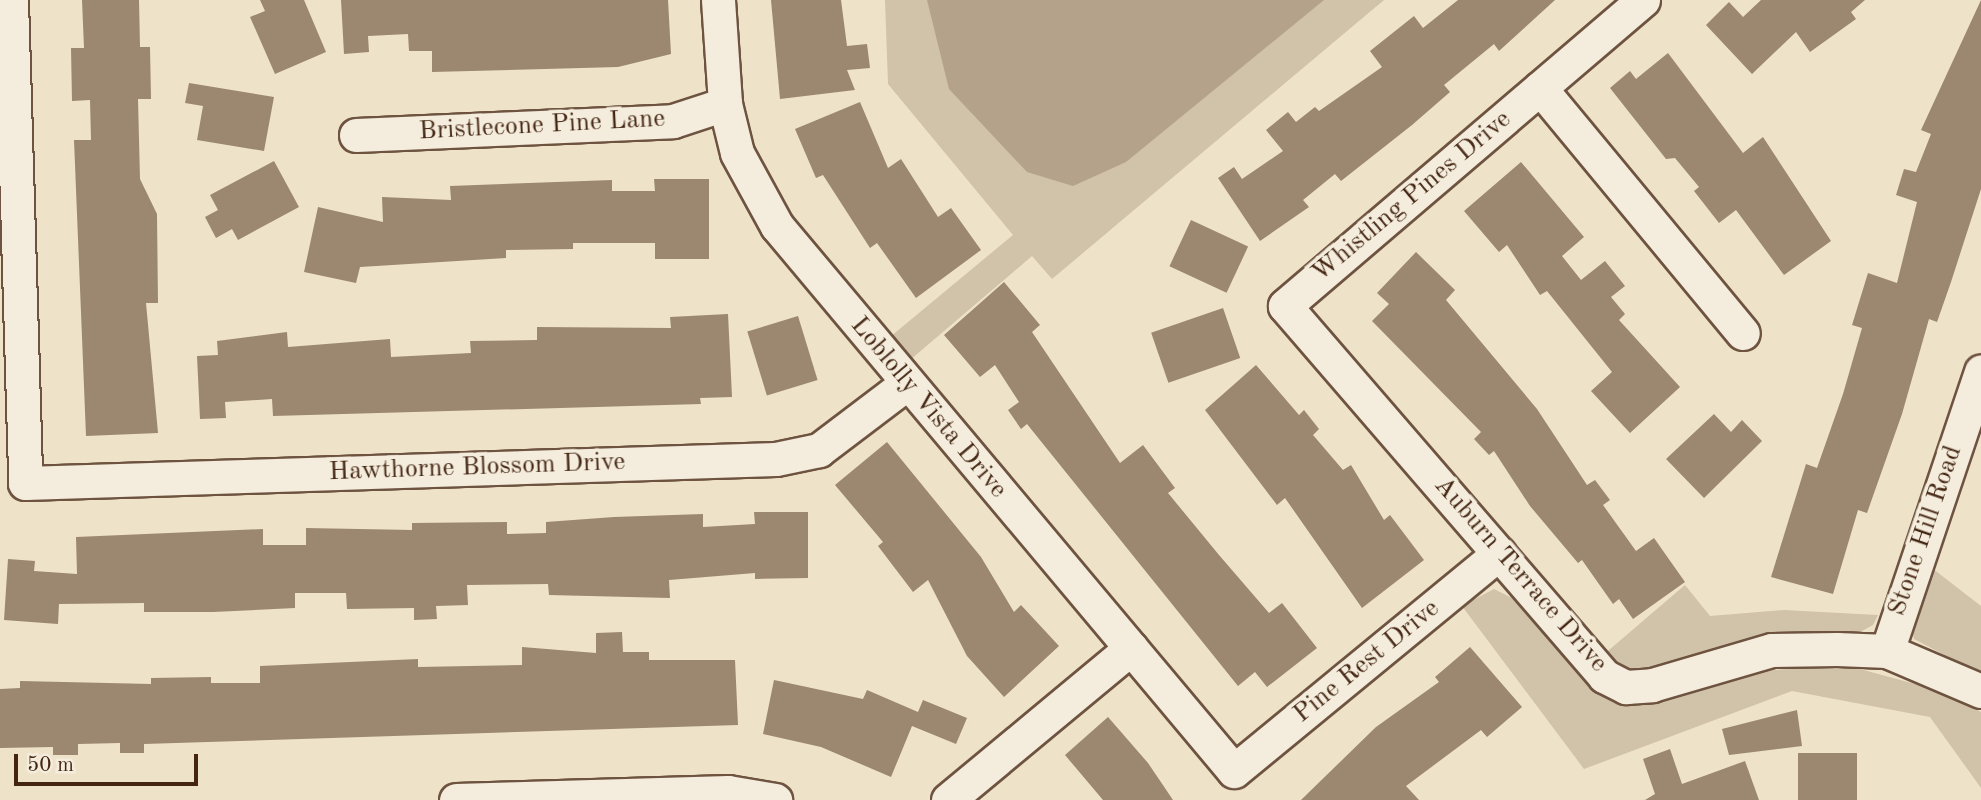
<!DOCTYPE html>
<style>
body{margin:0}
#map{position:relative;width:1981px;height:800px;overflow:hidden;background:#eee2c9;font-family:"Old Standard TT",serif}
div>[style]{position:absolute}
.green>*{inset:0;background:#d1c2aa}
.water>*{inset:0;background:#b4a28b}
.building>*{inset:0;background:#9c8771;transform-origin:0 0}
.roads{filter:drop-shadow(2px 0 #6e5440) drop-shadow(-2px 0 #6e5440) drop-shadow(0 2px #6e5440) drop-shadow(0 -2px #6e5440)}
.minor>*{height:33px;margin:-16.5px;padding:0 16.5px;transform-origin:16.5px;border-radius:16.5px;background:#f4ecdc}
span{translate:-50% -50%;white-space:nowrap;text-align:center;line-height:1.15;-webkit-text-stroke:7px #f4ecdc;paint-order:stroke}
.street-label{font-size:26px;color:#432512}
.scale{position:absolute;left:14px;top:754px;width:184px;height:32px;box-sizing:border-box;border:4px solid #432512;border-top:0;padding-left:9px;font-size:21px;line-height:24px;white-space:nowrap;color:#432512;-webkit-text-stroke:5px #f4ecdc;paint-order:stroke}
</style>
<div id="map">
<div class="green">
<div style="clip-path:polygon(885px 0,1384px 0,1052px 279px,1032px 256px,910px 360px,890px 337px,1013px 235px,888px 84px)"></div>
<div style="clip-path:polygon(1928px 565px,1981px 606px,1981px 674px,1914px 639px,1911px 624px)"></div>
<div style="clip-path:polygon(1685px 585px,1710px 616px,1784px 610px,1878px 615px,1873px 625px,1851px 637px,1631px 675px,1602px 656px)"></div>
<div style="clip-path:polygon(1494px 589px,1512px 598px,1593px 691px,1629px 706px,1765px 671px,1808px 667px,1860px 669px,1948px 693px,1981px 712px,1981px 788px,1930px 717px,1792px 691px,1584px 769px,1462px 606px)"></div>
</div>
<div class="water">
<div style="clip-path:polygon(927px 0,1324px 0,1126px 162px,1073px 186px,1027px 172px,949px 89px)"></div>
</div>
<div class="building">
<div style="clip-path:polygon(82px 0,139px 0,140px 47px,150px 47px,151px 99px,138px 99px,140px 179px,157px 214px,158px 303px,146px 303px,158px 433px,86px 436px,74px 140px,91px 140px,90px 100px,72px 101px,71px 48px,84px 48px)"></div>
<div style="clip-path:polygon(260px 0,304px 0,326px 52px,275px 74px,250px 17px,265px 11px)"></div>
<div style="clip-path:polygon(341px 0,668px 0,671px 54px,618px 67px,432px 72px,432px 51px,409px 51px,408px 34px,368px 36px,369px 52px,344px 54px)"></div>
<div style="clip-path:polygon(771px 0,841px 0,847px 46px,867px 44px,870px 68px,847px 70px,855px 90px,780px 99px)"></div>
<div style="clip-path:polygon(1458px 0,1555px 0,1499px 51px,1494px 44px,1444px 85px,1450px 92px,1412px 125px,1341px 181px,1335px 174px,1303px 200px,1309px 207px,1260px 241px,1218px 178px,1234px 167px,1242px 179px,1283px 151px,1266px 130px,1288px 112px,1296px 122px,1315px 107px,1319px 111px,1382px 67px,1370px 51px,1414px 16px,1423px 28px)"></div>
<div style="clip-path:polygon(1761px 0,1865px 0,1851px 12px,1856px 19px,1810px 52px,1796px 32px,1752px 74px,1706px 25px,1729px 2px,1743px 17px)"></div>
<div style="clip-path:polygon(1981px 0,1981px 189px,1951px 282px,1937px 322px,1929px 319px,1902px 414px,1867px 513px,1858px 510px,1833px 594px,1771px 577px,1806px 464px,1817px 468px,1843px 394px,1862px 328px,1852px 325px,1868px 273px,1897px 283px,1917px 202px,1896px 195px,1904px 169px,1916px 172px,1931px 134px,1921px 130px)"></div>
<div style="clip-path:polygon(1668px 53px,1743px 153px,1763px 137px,1831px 241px,1784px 275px,1736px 210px,1719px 223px,1694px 191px,1699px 187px,1675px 158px,1666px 159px,1610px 88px,1630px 71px,1636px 79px)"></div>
<div style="clip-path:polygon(189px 83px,274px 97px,264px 151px,197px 140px,203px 106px,185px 103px)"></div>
<div style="clip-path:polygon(860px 102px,888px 168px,901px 159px,938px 217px,951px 208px,981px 250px,916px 298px,877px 243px,870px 248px,823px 175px,816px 178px,795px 129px)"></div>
<div style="clip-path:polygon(274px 161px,299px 207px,238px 240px,232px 229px,216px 238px,205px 217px,218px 210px,210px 195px)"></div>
<div style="clip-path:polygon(1521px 162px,1584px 237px,1562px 256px,1581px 280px,1605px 261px,1625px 286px,1611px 297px,1625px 314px,1619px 320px,1680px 387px,1630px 433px,1591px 391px,1612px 372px,1547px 291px,1540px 295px,1507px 245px,1499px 252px,1464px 211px)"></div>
<div style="clip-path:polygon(654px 179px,709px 179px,709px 259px,655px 259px,655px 243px,573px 243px,573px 249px,506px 250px,506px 258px,360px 267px,356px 283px,304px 272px,318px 207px,383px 222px,382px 197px,451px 200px,450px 186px,612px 180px,612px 191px,655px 191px)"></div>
<div style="left:1191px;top:220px;width:63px;height:51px;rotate:25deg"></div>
<div style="clip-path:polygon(1416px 252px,1455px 290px,1446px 300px,1537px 409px,1587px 485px,1595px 480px,1610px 500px,1603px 505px,1636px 551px,1654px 538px,1685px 582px,1633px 619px,1619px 599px,1613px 604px,1582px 560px,1578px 563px,1530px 506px,1494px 451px,1489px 455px,1474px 439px,1481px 432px,1372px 321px,1389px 304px,1377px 293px)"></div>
<div style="clip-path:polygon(1004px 282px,1040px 325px,1032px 332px,1120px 463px,1143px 445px,1175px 488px,1168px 493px,1219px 555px,1269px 613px,1282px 603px,1317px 648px,1267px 687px,1255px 672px,1238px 686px,1027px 424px,1021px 429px,1008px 410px,1019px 402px,995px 365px,980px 377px,944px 335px)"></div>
<div style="left:1223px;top:308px;width:53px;height:76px;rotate:71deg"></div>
<div style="clip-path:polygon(728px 314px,732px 397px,700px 398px,701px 404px,273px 416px,272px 399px,225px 402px,226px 418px,200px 419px,197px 356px,218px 355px,217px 341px,287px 332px,288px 347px,390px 339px,391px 357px,471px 353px,470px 341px,537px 340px,537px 327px,671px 328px,670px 317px)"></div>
<div style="left:798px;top:316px;width:67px;height:53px;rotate:73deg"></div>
<div style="clip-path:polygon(1256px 365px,1299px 415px,1304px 410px,1319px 429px,1313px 435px,1343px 470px,1351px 465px,1384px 520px,1390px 515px,1424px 560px,1362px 608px,1285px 498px,1277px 505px,1205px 410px)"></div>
<div style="clip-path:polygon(1714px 414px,1731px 432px,1742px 420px,1762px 441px,1704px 498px,1666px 459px)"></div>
<div style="clip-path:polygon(887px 442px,981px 557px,1014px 612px,1021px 605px,1059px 646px,1004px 697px,967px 656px,928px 580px,913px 592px,878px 546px,883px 542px,835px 485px)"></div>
<div style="clip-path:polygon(754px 512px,808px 512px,808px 578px,755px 579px,755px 573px,669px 580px,670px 598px,549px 595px,548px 584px,467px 585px,468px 605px,436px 606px,437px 619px,414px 620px,414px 608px,347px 609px,346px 593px,295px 593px,295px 608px,213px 612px,144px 612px,144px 603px,59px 604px,58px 624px,4px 620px,8px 559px,35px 561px,34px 571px,77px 574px,76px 537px,263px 529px,263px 545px,306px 545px,306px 528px,412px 530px,412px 523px,507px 522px,507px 534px,546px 533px,546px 522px,614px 517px,703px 514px,703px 527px,755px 524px)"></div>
<div style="clip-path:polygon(622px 632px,623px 652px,649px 652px,649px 660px,735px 660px,738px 725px,144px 744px,144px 753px,120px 753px,120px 743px,78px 744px,78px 755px,53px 755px,53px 747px,0 748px,0 689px,20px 688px,20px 681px,151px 684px,151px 678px,211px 677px,211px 683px,260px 683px,260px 666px,418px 659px,418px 667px,522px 665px,522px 647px,596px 653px,596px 633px)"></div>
<div style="clip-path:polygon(1470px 647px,1522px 707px,1487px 737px,1481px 730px,1406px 786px,1419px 800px,1301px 800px,1376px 727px,1439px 682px,1435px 677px)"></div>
<div style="clip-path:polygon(774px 680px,863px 699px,867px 690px,918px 712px,923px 700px,967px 718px,956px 744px,912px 726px,891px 777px,821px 747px,763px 734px)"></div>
<div style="clip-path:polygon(1797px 710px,1802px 746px,1729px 755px,1722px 729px)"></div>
<div style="clip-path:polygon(1108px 717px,1148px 763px,1173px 800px,1103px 800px,1065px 755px)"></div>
<div style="clip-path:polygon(1670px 749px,1682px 784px,1745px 761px,1759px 800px,1645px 800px,1655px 794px,1643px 759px)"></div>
<div style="left:1798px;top:753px;width:59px;height:47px"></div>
</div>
<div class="roads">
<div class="minor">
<div style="left:11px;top:0;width:483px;rotate:88.3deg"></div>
<div style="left:25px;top:483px;width:751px;rotate:-1.83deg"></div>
<div style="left:776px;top:459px;width:44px;rotate:-11.8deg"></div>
<div style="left:819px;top:450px;width:109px;rotate:-37.2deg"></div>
<div style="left:718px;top:0;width:104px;rotate:86.1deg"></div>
<div style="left:725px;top:104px;width:50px;rotate:76.2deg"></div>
<div style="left:737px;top:153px;width:83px;rotate:61.3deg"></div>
<div style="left:777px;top:226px;width:711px;rotate:50.02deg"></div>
<div style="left:1234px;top:771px;width:343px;rotate:-39.4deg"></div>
<div style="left:1643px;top:0;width:471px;rotate:139.5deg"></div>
<div style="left:1285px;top:306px;width:489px;rotate:49.2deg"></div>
<div style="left:1604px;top:676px;width:25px;rotate:27deg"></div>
<div style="left:1626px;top:687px;width:26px;rotate:-4deg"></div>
<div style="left:1652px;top:685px;width:125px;rotate:-16.3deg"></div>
<div style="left:1772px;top:650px;width:65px;rotate:-0.9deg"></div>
<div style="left:1837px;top:649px;width:50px;rotate:2.3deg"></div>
<div style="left:1887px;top:651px;width:102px;rotate:23.1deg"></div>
<div style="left:1540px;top:88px;width:318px;rotate:50.4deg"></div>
<div style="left:356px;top:135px;width:317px;rotate:-2.5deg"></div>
<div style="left:673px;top:121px;width:55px;rotate:-18.1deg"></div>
<div style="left:1887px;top:651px;width:295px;rotate:-71.4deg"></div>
<div style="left:456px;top:800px;width:272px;rotate:-1.7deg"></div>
<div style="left:728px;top:792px;width:48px;rotate:9.7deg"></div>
<div style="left:948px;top:800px;width:238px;rotate:-39.7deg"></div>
</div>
</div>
<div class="street-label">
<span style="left:542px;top:126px;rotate:-3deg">Bristlecone Pine Lane</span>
<span style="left:1412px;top:197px;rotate:-40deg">Whistling Pines Drive</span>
<span style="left:928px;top:408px;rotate:50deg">Loblolly Vista Drive</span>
<span style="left:477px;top:468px;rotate:-2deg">Hawthorne Blossom Drive</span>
<span style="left:1926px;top:531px;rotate:-71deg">Stone Hill Road</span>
<span style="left:1520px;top:575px;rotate:49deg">Auburn Terrace Drive</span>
<span style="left:1367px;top:662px;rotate:-39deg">Pine Rest Drive</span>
</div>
<div class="scale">50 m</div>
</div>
